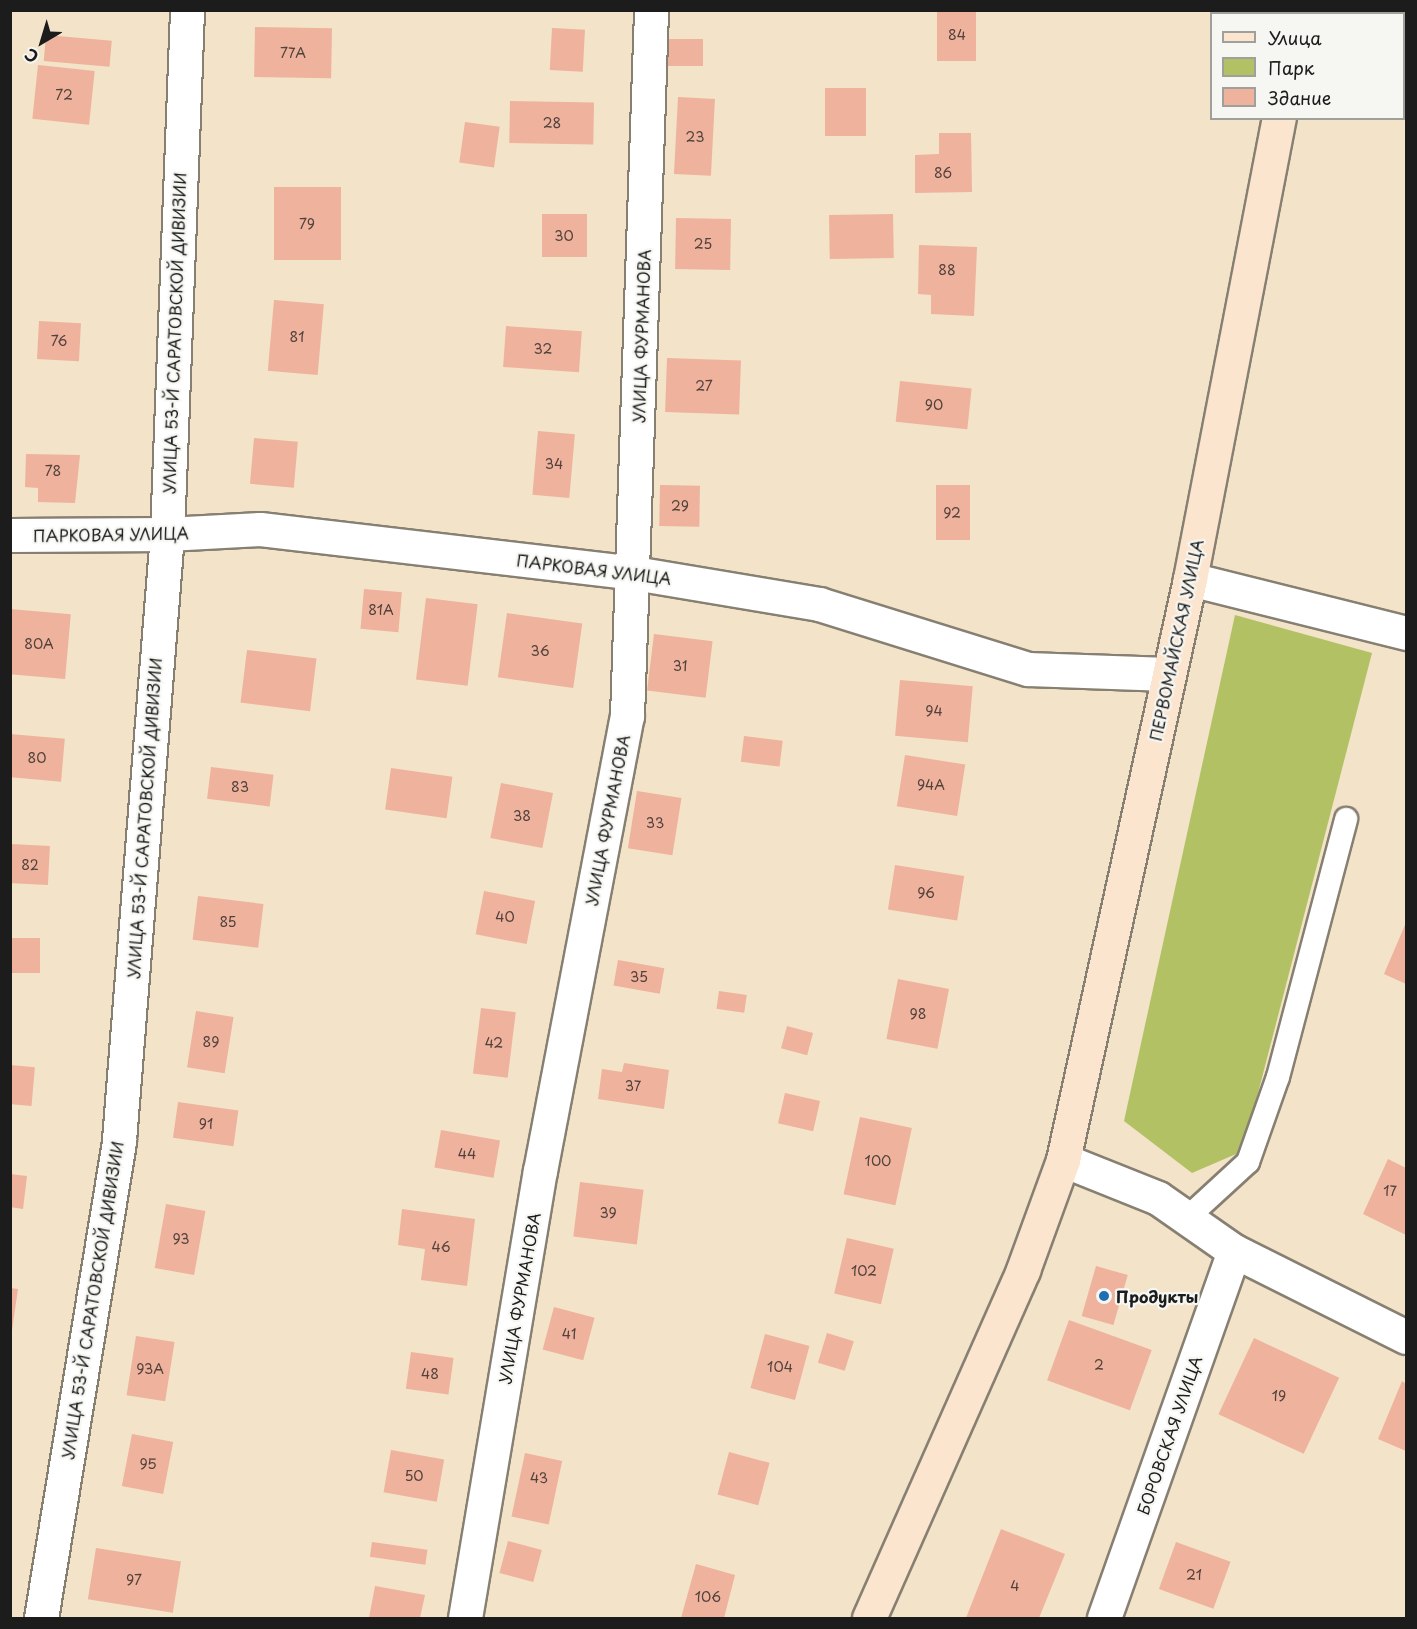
<!DOCTYPE html>
<meta charset="utf-8">
<style>
body{margin:0}
#map{position:relative;width:1417px;height:1629px;overflow:hidden;background:#f2e3c9;font-family:"Playpen Sans",sans-serif}
div>[style]{position:absolute}
.green>*{inset:0;background:#b2c164}
.building>*{inset:0;background:#efb29d;transform-origin:0 0}
.roads{filter:drop-shadow(2px 0 #878072) drop-shadow(-2px 0 #878072) drop-shadow(0 2px #878072) drop-shadow(0 -2px #878072)}
.service>*{height:22px;margin:-11px;padding:0 11px;transform-origin:11px;border-radius:11px;background:#fff}
.minor>*{height:33px;margin:-16.5px;padding:0 16.5px;transform-origin:16.5px;border-radius:16.5px;background:#fff}
.secondary>*{height:33px;margin:-16.5px;padding:0 16.5px;transform-origin:16.5px;border-radius:16.5px;background:#fbe5cf}
.dots>*{width:16px;height:16px;translate:-50% -50%;box-sizing:border-box;border:3px solid #f6f6f2;border-radius:50%}
span{translate:-50% -50%;white-space:nowrap;text-align:center;line-height:1.15;-webkit-text-stroke:4.5px #f6f6f2;paint-order:stroke}
.number-label{font-size:14px;color:#51423c}
.number-label span{-webkit-text-stroke-width:0}
.street-label{font-size:16px;color:#1c1c1c}
.poi-label{font-size:16px;color:#1c1c1c;font-weight:700}
.left{translate:0 -50%;text-align:left}
.frame{position:absolute;inset:0;border:12px solid #1c1c1c;pointer-events:none}
.legend{position:absolute;left:1210px;top:12px;width:195px;height:108px;box-sizing:border-box;background:#f6f6f2;border:2px solid #9f9f9c;margin:0;padding:8px 10px;list-style:none;font-size:18px;color:#1c1c1c}
.legend li{display:flex;align-items:center;gap:12px;height:30px}
.legend b{width:30px;border:2px solid #9f9f9c}
.north{position:absolute;left:12px;top:12px;width:60px;height:60px;-webkit-text-stroke:4px #f6f6f2;paint-order:stroke;rotate:218deg;font-size:16px;font-weight:700;line-height:24px;text-align:center;color:#1c1c1c}
.north::after{content:'';display:block;margin:auto;width:21px;height:27px;background:#1c1c1c;clip-path:polygon(50% 0,100% 100%,50% 72%,0 100%)}
</style>
<div id="map">
<div class="green">
<div style="clip-path:polygon(1235px 615px,1372px 653px,1243px 1151px,1192px 1173px,1124px 1121px)"></div>
</div>
<div class="building">
<div style="left:937px;top:10px;width:39px;height:51px"></div>
<div style="left:255px;top:27px;width:77px;height:50px;rotate:1deg"></div>
<div style="left:552px;top:28px;width:33px;height:42px;rotate:3deg"></div>
<div style="left:46px;top:35px;width:66px;height:26px;rotate:5deg"></div>
<div style="left:703px;top:39px;width:27px;height:37px;rotate:90deg"></div>
<div style="left:38px;top:65px;width:57px;height:54px;rotate:6deg"></div>
<div style="left:825px;top:88px;width:41px;height:48px"></div>
<div style="left:678px;top:97px;width:37px;height:77px;rotate:3deg"></div>
<div style="left:510px;top:101px;width:84px;height:42px;rotate:1deg"></div>
<div style="left:465px;top:122px;width:35px;height:41px;rotate:8deg"></div>
<div style="clip-path:polygon(939px 133px,971px 133px,972px 192px,915px 193px,915px 155px,939px 154px)"></div>
<div style="left:274px;top:187px;width:67px;height:73px"></div>
<div style="left:542px;top:214px;width:45px;height:43px"></div>
<div style="left:893px;top:214px;width:44px;height:64px;rotate:89deg"></div>
<div style="left:676px;top:218px;width:55px;height:51px;rotate:1deg"></div>
<div style="clip-path:polygon(919px 245px,977px 247px,974px 316px,931px 314px,931px 295px,918px 294px)"></div>
<div style="left:274px;top:300px;width:50px;height:71px;rotate:5deg"></div>
<div style="left:39px;top:321px;width:42px;height:38px;rotate:3deg"></div>
<div style="left:506px;top:326px;width:76px;height:41px;rotate:4deg"></div>
<div style="left:667px;top:358px;width:74px;height:54px;rotate:2deg"></div>
<div style="left:900px;top:381px;width:72px;height:41px;rotate:6deg"></div>
<div style="left:538px;top:431px;width:37px;height:64px;rotate:5deg"></div>
<div style="left:254px;top:438px;width:44px;height:46px;rotate:5deg"></div>
<div style="clip-path:polygon(26px 454px,80px 455px,75px 503px,38px 502px,38px 488px,25px 487px)"></div>
<div style="left:660px;top:485px;width:40px;height:41px;rotate:1deg"></div>
<div style="left:936px;top:485px;width:34px;height:55px"></div>
<div style="left:364px;top:589px;width:38px;height:40px;rotate:5deg"></div>
<div style="left:426px;top:598px;width:52px;height:82px;rotate:7deg"></div>
<div style="left:10px;top:609px;width:61px;height:65px;rotate:5deg"></div>
<div style="left:507px;top:613px;width:76px;height:65px;rotate:8deg"></div>
<div style="left:654px;top:634px;width:59px;height:57px;rotate:7deg"></div>
<div style="left:247px;top:650px;width:70px;height:53px;rotate:7deg"></div>
<div style="left:900px;top:680px;width:73px;height:56px;rotate:5deg"></div>
<div style="left:10px;top:734px;width:55px;height:43px;rotate:5deg"></div>
<div style="left:744px;top:736px;width:39px;height:26px;rotate:7deg"></div>
<div style="left:905px;top:755px;width:61px;height:52px;rotate:9deg"></div>
<div style="left:211px;top:767px;width:63px;height:32px;rotate:7deg"></div>
<div style="left:391px;top:768px;width:62px;height:42px;rotate:8deg"></div>
<div style="left:501px;top:783px;width:53px;height:56px;rotate:11deg"></div>
<div style="left:637px;top:791px;width:45px;height:58px;rotate:9deg"></div>
<div style="left:10px;top:844px;width:40px;height:39px;rotate:3deg"></div>
<div style="left:895px;top:865px;width:70px;height:45px;rotate:9deg"></div>
<div style="left:484px;top:891px;width:52px;height:44px;rotate:11deg"></div>
<div style="left:198px;top:896px;width:66px;height:44px;rotate:7deg"></div>
<div style="clip-path:polygon(1405px 925px,1406px 926px,1406px 984px,1384px 974px)"></div>
<div style="left:10px;top:938px;width:30px;height:35px"></div>
<div style="left:618px;top:960px;width:47px;height:26px;rotate:10deg"></div>
<div style="left:898px;top:979px;width:52px;height:61px;rotate:11deg"></div>
<div style="left:719px;top:991px;width:28px;height:18px;rotate:8deg"></div>
<div style="left:481px;top:1008px;width:35px;height:66px;rotate:7deg"></div>
<div style="left:196px;top:1011px;width:38px;height:57px;rotate:9deg"></div>
<div style="left:787px;top:1026px;width:27px;height:23px;rotate:15deg"></div>
<div style="clip-path:polygon(624px 1063px,669px 1070px,664px 1109px,598px 1099px,602px 1069px,622px 1072px)"></div>
<div style="left:10px;top:1065px;width:25px;height:39px;rotate:5deg"></div>
<div style="left:785px;top:1093px;width:36px;height:31px;rotate:13deg"></div>
<div style="left:178px;top:1102px;width:61px;height:36px;rotate:8deg"></div>
<div style="left:860px;top:1117px;width:53px;height:79px;rotate:12deg"></div>
<div style="left:441px;top:1130px;width:60px;height:38px;rotate:10deg"></div>
<div style="clip-path:polygon(1388px 1159px,1406px 1168px,1406px 1235px,1363px 1214px)"></div>
<div style="clip-path:polygon(10px 1174px,27px 1176px,23px 1209px,10px 1207px)"></div>
<div style="left:580px;top:1182px;width:64px;height:55px;rotate:7deg"></div>
<div style="left:166px;top:1204px;width:40px;height:65px;rotate:10deg"></div>
<div style="clip-path:polygon(402px 1209px,475px 1219px,467px 1286px,421px 1280px,425px 1249px,398px 1245px)"></div>
<div style="left:847px;top:1238px;width:48px;height:57px;rotate:13deg"></div>
<div style="left:1096px;top:1266px;width:33px;height:52px;rotate:16deg"></div>
<div style="clip-path:polygon(10px 1288px,18px 1289px,12px 1330px,10px 1329px)"></div>
<div style="left:554px;top:1307px;width:42px;height:44px;rotate:15deg"></div>
<div style="left:1069px;top:1320px;width:88px;height:64px;rotate:20deg"></div>
<div style="left:827px;top:1333px;width:28px;height:31px;rotate:17deg"></div>
<div style="left:765px;top:1334px;width:46px;height:56px;rotate:15deg"></div>
<div style="left:136px;top:1336px;width:39px;height:60px;rotate:9deg"></div>
<div style="left:1254px;top:1338px;width:94px;height:84px;rotate:25deg"></div>
<div style="left:411px;top:1352px;width:43px;height:37px;rotate:8deg"></div>
<div style="clip-path:polygon(1402px 1381px,1406px 1384px,1406px 1451px,1378px 1439px)"></div>
<div style="left:132px;top:1434px;width:42px;height:53px;rotate:11deg"></div>
<div style="left:391px;top:1450px;width:54px;height:43px;rotate:10deg"></div>
<div style="left:729px;top:1452px;width:42px;height:44px;rotate:15deg"></div>
<div style="left:525px;top:1453px;width:38px;height:65px;rotate:12deg"></div>
<div style="clip-path:polygon(1001px 1529px,1065px 1554px,1039px 1618px,966px 1618px)"></div>
<div style="left:508px;top:1541px;width:35px;height:33px;rotate:15deg"></div>
<div style="left:372px;top:1542px;width:56px;height:15px;rotate:8deg"></div>
<div style="left:1176px;top:1542px;width:58px;height:50px;rotate:20deg"></div>
<div style="left:96px;top:1548px;width:86px;height:52px;rotate:9deg"></div>
<div style="clip-path:polygon(696px 1564px,735px 1575px,724px 1618px,681px 1618px)"></div>
<div style="clip-path:polygon(375px 1586px,425px 1595px,420px 1618px,369px 1618px)"></div>
</div>
<div class="roads">
<div class="service">
<div style="left:1187px;top:1218px;width:83px;rotate:-42.6deg"></div>
<div style="left:1248px;top:1162px;width:90px;rotate:-70.6deg"></div>
<div style="left:1278px;top:1077px;width:267px;rotate:-75.2deg"></div>
</div>
<div class="minor">
<div style="left:10px;top:535px;width:157px;rotate:-0.4deg"></div>
<div style="left:167px;top:534px;width:93px;rotate:-3.1deg"></div>
<div style="left:260px;top:529px;width:377px;rotate:6.7deg"></div>
<div style="left:634px;top:573px;width:188px;rotate:9.5deg"></div>
<div style="left:819px;top:604px;width:219px;rotate:17.3deg"></div>
<div style="left:1028px;top:669px;width:140px;rotate:2deg"></div>
<div style="left:1190px;top:579px;width:223px;rotate:14deg"></div>
<div style="left:1063px;top:1160px;width:102px;rotate:21.8deg"></div>
<div style="left:1158px;top:1198px;width:93px;rotate:34.9deg"></div>
<div style="left:1234px;top:1251px;width:192px;rotate:26.6deg"></div>
<div style="left:41px;top:1618px;width:484px;rotate:-80.7deg"></div>
<div style="left:119px;top:1140px;width:608px;rotate:-85.47deg"></div>
<div style="left:167px;top:534px;width:524px;rotate:-87.81deg"></div>
<div style="left:465px;top:1618px;width:453px;rotate:-80.5deg"></div>
<div style="left:540px;top:1171px;width:463px;rotate:-79.2deg"></div>
<div style="left:627px;top:716px;width:706px;rotate:-88.05deg"></div>
<div style="left:1104px;top:1618px;width:389px;rotate:-70.5deg"></div>
</div>
<div class="secondary">
<div style="left:1300px;top:14px;width:4px;rotate:-90deg"></div>
<div style="left:869px;top:1618px;width:381px;rotate:-66.1deg"></div>
<div style="left:1023px;top:1270px;width:117px;rotate:-70deg"></div>
<div style="left:1063px;top:1160px;width:595px;rotate:-77.67deg"></div>
<div style="left:1190px;top:579px;width:470px;rotate:-79.1deg"></div>
</div>
</div>
<div class="dots">
<div style="left:1104px;top:1296px;background:#1f6fb2"></div>
</div>
<div class="number-label">
<span style="left:957px;top:35px">84</span>
<span style="left:293px;top:53px">77А</span>
<span style="left:64px;top:95px">72</span>
<span style="left:552px;top:123px">28</span>
<span style="left:695px;top:137px">23</span>
<span style="left:943px;top:173px">86</span>
<span style="left:307px;top:224px">79</span>
<span style="left:564px;top:236px">30</span>
<span style="left:703px;top:244px">25</span>
<span style="left:947px;top:270px">88</span>
<span style="left:297px;top:337px">81</span>
<span style="left:59px;top:341px">76</span>
<span style="left:543px;top:349px">32</span>
<span style="left:704px;top:386px">27</span>
<span style="left:934px;top:405px">90</span>
<span style="left:554px;top:464px">34</span>
<span style="left:53px;top:471px">78</span>
<span style="left:680px;top:506px">29</span>
<span style="left:952px;top:513px">92</span>
<span style="left:381px;top:610px">81А</span>
<span style="left:39px;top:644px">80А</span>
<span style="left:540px;top:651px">36</span>
<span style="left:680px;top:666px">31</span>
<span style="left:934px;top:711px">94</span>
<span style="left:37px;top:758px">80</span>
<span style="left:931px;top:785px">94А</span>
<span style="left:240px;top:787px">83</span>
<span style="left:522px;top:816px">38</span>
<span style="left:655px;top:823px">33</span>
<span style="left:30px;top:865px">82</span>
<span style="left:926px;top:893px">96</span>
<span style="left:505px;top:917px">40</span>
<span style="left:228px;top:922px">85</span>
<span style="left:639px;top:977px">35</span>
<span style="left:918px;top:1014px">98</span>
<span style="left:211px;top:1042px">89</span>
<span style="left:494px;top:1043px">42</span>
<span style="left:633px;top:1086px">37</span>
<span style="left:206px;top:1124px">91</span>
<span style="left:467px;top:1154px">44</span>
<span style="left:878px;top:1161px">100</span>
<span style="left:1390px;top:1191px">17</span>
<span style="left:608px;top:1213px">39</span>
<span style="left:181px;top:1239px">93</span>
<span style="left:441px;top:1247px">46</span>
<span style="left:864px;top:1271px">102</span>
<span style="left:569px;top:1334px">41</span>
<span style="left:1099px;top:1365px">2</span>
<span style="left:780px;top:1367px">104</span>
<span style="left:150px;top:1369px">93А</span>
<span style="left:430px;top:1374px">48</span>
<span style="left:1279px;top:1396px">19</span>
<span style="left:148px;top:1464px">95</span>
<span style="left:414px;top:1476px">50</span>
<span style="left:539px;top:1478px">43</span>
<span style="left:1194px;top:1575px">21</span>
<span style="left:134px;top:1580px">97</span>
<span style="left:1015px;top:1586px">4</span>
<span style="left:708px;top:1597px">106</span>
</div>
<div class="street-label">
<span style="left:174px;top:333px;rotate:-88deg">УЛИЦА 53-Й САРАТОВСКОЙ ДИВИЗИИ</span>
<span style="left:641px;top:336px;rotate:-88deg">УЛИЦА ФУРМАНОВА</span>
<span style="left:111px;top:534px;rotate:-1deg">ПАРКОВАЯ УЛИЦА</span>
<span style="left:594px;top:569px;rotate:7deg">ПАРКОВАЯ УЛИЦА</span>
<span style="left:1176px;top:640px;rotate:-78deg">ПЕРВОМАЙСКАЯ УЛИЦА</span>
<span style="left:144px;top:818px;rotate:-86deg">УЛИЦА 53-Й САРАТОВСКОЙ ДИВИЗИИ</span>
<span style="left:607px;top:820px;rotate:-79deg">УЛИЦА ФУРМАНОВА</span>
<span style="left:519px;top:1298px;rotate:-80deg">УЛИЦА ФУРМАНОВА</span>
<span style="left:92px;top:1300px;rotate:-81deg">УЛИЦА 53-Й САРАТОВСКОЙ ДИВИЗИИ</span>
<span style="left:1169px;top:1435px;rotate:-71deg">БОРОВСКАЯ УЛИЦА</span>
</div>
<div class="poi-label">
<span class="left" style="left:1116px;top:1296px">Продукты</span>
</div>
<div class="frame"></div>
<ul class="legend">
<li><b style="height:8px;background:#fbe5cf"></b>Улица</li>
<li><b style="height:16px;background:#b2c164"></b>Парк</li>
<li><b style="height:16px;background:#efb29d"></b>Здание</li>
</ul>
<div class="north">С</div>
</div>
